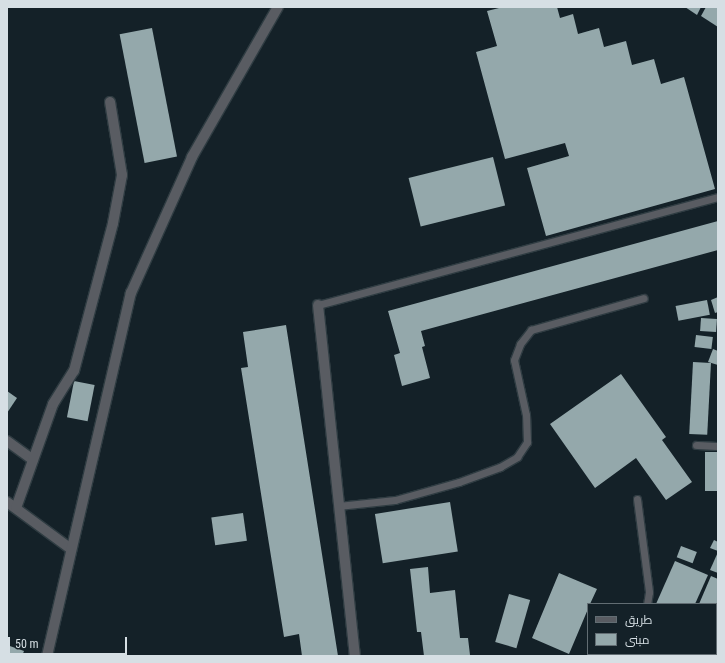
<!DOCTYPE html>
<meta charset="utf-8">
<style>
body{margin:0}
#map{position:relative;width:725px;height:663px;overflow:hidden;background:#142128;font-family:"Roboto Condensed",Cairo,sans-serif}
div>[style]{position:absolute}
.building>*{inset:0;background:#94a8ab;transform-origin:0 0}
.roads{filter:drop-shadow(1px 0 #2f3c42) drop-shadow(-1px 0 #2f3c42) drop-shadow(0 1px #2f3c42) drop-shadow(0 -1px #2f3c42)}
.service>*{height:7px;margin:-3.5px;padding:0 3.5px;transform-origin:3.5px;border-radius:3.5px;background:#595c62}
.minor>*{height:10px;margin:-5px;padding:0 5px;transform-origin:5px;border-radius:5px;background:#595c62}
span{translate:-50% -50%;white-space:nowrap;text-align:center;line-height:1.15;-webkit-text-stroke:4px #142128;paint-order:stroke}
.frame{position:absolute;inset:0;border:8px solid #d6dfe4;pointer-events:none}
.legend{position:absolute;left:587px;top:603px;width:130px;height:52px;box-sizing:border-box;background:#142128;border:1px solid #626d73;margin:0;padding:5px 7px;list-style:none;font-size:12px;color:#d6dfe4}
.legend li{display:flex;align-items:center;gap:8px;height:20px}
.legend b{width:20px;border:1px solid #626d73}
.scale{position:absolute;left:8px;top:637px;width:119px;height:18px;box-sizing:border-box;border:2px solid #d6dfe4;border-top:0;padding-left:5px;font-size:12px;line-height:14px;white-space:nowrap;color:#d6dfe4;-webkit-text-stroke:3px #142128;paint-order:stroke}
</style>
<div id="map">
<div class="building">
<div style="clip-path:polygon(503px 7px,557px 7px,560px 18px,573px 14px,578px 34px,599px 28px,604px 47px,626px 41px,632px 65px,654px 59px,661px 84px,684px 77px,715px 189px,546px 236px,527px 168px,569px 156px,565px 143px,505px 159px,476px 52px,497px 46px,487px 11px)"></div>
<div style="clip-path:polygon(685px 7px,701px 7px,697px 15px)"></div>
<div style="clip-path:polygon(706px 7px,718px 7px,718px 27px,701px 16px)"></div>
<div style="left:152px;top:28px;width:131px;height:33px;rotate:79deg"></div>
<div style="left:493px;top:157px;width:50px;height:87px;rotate:76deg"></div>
<div style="clip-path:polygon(718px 221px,718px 250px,421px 331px,425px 346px,422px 347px,430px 378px,402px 386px,394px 355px,400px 353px,388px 311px)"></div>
<div style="clip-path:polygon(718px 297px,718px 312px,715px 313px,711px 300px)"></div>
<div style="left:707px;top:300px;width:15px;height:32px;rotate:79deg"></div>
<div style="left:701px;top:318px;width:16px;height:13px;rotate:4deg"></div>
<div style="clip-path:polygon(286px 325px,338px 656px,302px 656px,299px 634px,284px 637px,269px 544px,241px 368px,248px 367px,243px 332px)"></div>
<div style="left:696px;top:335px;width:17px;height:12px;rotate:7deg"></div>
<div style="clip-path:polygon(713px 349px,718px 351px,718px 365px,708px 362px)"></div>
<div style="left:693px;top:362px;width:18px;height:72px;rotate:3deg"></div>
<div style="clip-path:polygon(621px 374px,666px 437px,662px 440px,692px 482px,666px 500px,636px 458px,595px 488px,550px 424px)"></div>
<div style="left:74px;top:381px;width:21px;height:37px;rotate:11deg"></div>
<div style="clip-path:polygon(7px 391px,17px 398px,7px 413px)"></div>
<div style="left:705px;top:452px;width:13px;height:39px"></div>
<div style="left:450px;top:502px;width:50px;height:76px;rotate:81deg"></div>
<div style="left:243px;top:513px;width:28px;height:32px;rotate:82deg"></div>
<div style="clip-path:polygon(714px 540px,718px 542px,718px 551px,710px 548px)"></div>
<div style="left:681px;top:546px;width:17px;height:12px;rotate:21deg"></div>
<div style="clip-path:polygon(718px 552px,718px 573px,710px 570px)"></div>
<div style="clip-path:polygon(675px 561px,708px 575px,695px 604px,656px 604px)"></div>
<div style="clip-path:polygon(428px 567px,430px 593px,455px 590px,460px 638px,468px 638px,470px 655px,424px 656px,421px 632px,417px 632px,410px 569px)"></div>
<div style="clip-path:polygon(559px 573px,597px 589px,590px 604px,588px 604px,588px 609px,569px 654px,532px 638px)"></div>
<div style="clip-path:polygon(711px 576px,718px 579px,718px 609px,716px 613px,716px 604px,699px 604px)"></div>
<div style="left:509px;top:594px;width:22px;height:50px;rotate:16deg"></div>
<div style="clip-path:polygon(7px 645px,24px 651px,22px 656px,7px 656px)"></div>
</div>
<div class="roads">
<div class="service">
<div style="left:318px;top:305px;width:414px;rotate:-15.1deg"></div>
<div style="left:696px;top:445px;width:22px;rotate:3deg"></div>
<div style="left:637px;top:499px;width:94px;rotate:82.6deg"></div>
<div style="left:649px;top:592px;width:12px;rotate:99deg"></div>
<div style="left:338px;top:506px;width:57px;rotate:-6deg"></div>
<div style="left:395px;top:500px;width:66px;rotate:-15.7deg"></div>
<div style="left:459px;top:482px;width:44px;rotate:-20.1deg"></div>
<div style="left:500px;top:467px;width:20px;rotate:-30deg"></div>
<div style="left:517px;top:457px;width:18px;rotate:-56deg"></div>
<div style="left:527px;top:442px;width:27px;rotate:-92deg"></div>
<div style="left:526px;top:415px;width:56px;rotate:-102.3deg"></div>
<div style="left:514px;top:360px;width:17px;rotate:-69deg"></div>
<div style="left:520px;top:344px;width:18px;rotate:-52deg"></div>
<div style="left:531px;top:330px;width:117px;rotate:-15.8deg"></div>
<div style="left:647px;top:654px;width:2px;rotate:90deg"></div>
</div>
<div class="minor">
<div style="left:318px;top:305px;width:353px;rotate:84deg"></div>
<div style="left:7px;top:441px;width:32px;rotate:36deg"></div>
<div style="left:7px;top:502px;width:79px;rotate:36.3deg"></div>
<div style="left:16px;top:508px;width:110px;rotate:-70.4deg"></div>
<div style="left:53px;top:404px;width:39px;rotate:-58deg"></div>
<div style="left:74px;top:371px;width:153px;rotate:-75.2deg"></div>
<div style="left:113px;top:223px;width:49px;rotate:-79.4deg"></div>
<div style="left:122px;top:175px;width:74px;rotate:-99.3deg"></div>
<div style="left:47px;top:656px;width:373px;rotate:-77deg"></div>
<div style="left:131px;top:293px;width:149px;rotate:-65.8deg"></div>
<div style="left:192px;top:157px;width:173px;rotate:-60.2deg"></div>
</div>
</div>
<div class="frame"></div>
<ul class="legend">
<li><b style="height:5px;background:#595c62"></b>طريق</li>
<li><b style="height:11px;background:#94a8ab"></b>مبنى</li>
</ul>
<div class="scale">50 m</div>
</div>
